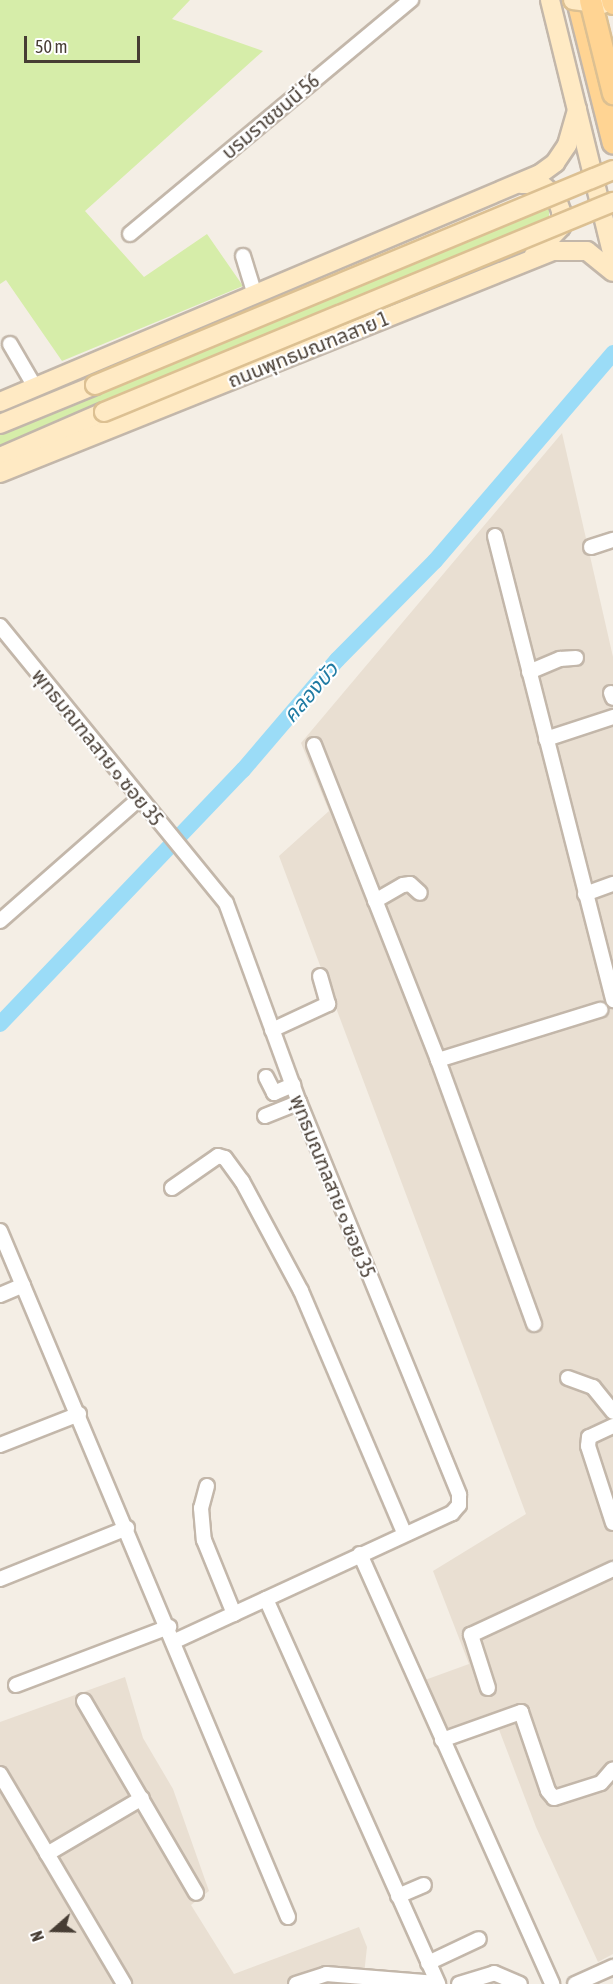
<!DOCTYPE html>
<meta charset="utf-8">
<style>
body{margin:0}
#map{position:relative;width:613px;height:1984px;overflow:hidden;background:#f4eee5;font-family:"Asap Condensed","Noto Sans Thai",sans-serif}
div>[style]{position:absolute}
.residential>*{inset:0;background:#e9dfd2}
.green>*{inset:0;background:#d6eda9}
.canal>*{height:16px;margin:-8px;padding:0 8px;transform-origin:8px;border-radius:8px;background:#9bdcf7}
.roads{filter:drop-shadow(2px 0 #c3b7aa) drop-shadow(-2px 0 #c3b7aa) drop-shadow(0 2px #c3b7aa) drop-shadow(0 -2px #c3b7aa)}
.minor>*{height:14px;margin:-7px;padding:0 7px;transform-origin:7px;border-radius:7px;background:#fff}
.secondary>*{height:18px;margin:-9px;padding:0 9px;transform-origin:9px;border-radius:9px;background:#ffeac4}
.primary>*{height:21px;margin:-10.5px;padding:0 10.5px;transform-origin:10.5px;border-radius:10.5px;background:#ffd493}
.bridges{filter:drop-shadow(2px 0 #dcc092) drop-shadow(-2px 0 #dcc092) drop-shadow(0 2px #dcc092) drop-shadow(0 -2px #dcc092)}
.secondary-bridge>*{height:18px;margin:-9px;padding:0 9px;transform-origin:9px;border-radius:9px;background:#ffeac4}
.primary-bridge>*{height:21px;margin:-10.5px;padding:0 10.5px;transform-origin:10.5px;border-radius:10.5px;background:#ffd493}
span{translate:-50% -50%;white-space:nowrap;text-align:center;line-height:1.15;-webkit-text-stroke:4.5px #fff;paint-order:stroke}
.street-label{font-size:20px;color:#473d34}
.water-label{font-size:21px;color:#207ba3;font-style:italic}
.north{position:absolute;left:24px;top:1900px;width:60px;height:60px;-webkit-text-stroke:4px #fff;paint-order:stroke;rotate:250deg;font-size:16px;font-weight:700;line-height:24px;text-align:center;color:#473d34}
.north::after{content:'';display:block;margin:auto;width:21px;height:27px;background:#473d34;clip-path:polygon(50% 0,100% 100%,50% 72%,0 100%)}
.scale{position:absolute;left:24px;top:36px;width:116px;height:27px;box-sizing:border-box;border:3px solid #473d34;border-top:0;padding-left:8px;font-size:18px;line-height:21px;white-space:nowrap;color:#473d34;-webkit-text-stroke:4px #fff;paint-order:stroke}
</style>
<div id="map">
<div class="residential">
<div style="clip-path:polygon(562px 433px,613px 657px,613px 1954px,598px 1962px,536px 1827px,498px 1727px,453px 1746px,425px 1680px,469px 1664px,433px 1571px,526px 1514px,279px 856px,329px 811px,301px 743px)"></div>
<div style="clip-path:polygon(125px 1677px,143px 1738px,173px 1789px,209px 1891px,191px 1905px,234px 1974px,359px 1927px,367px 1947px,363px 1984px,0 1984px,0 1722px)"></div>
</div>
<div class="green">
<div style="clip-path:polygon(0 0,190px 0,172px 19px,263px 51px,85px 211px,144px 277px,207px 234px,243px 286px,62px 361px,6px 280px,0 284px)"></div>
<div style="clip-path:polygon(537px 192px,543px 193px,549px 208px,549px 235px,536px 245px,257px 357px,0 449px,0 433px,90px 396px,250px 312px)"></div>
</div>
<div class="canal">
<div style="left:0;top:1024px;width:352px;rotate:-46.3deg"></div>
<div style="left:243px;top:770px;width:145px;rotate:-49.5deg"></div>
<div style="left:337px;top:660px;width:139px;rotate:-45.3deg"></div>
<div style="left:435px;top:561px;width:274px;rotate:-49.4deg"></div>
</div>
<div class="roads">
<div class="minor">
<div style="left:130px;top:234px;width:366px;rotate:-39.8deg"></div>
<div style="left:243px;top:256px;width:41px;rotate:72.9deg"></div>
<div style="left:10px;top:344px;width:50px;rotate:59.8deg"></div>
<div style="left:495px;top:536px;width:479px;rotate:75.7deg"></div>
<div style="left:591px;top:547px;width:23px;rotate:-18deg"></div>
<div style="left:0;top:626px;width:357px;rotate:50.8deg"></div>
<div style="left:226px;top:903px;width:212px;rotate:69.9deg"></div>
<div style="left:299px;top:1102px;width:424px;rotate:67.8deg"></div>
<div style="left:459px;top:1495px;width:10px;rotate:90deg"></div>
<div style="left:459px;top:1505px;width:11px;rotate:131deg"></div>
<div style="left:452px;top:1513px;width:305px;rotate:155.2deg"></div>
<div style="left:529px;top:672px;width:34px;rotate:-23deg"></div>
<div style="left:560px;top:659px;width:16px;rotate:-4deg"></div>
<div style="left:611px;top:693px;width:5px;rotate:68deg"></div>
<div style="left:546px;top:739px;width:71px;rotate:-18.2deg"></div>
<div style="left:314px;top:745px;width:339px;rotate:68.5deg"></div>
<div style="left:438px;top:1060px;width:281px;rotate:70deg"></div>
<div style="left:585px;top:894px;width:30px;rotate:-20deg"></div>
<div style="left:375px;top:901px;width:32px;rotate:-30deg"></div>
<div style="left:403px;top:885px;width:7px;rotate:-8deg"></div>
<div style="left:410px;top:884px;width:13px;rotate:42deg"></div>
<div style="left:0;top:921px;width:186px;rotate:-41.3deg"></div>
<div style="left:272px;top:1030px;width:62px;rotate:-24.9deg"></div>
<div style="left:328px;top:1004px;width:29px;rotate:-106deg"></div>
<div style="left:438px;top:1060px;width:170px;rotate:-17.2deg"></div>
<div style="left:266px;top:1077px;width:18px;rotate:63deg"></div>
<div style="left:274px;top:1093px;width:21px;rotate:-23deg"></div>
<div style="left:265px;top:1116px;width:37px;rotate:-22deg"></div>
<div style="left:172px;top:1188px;width:56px;rotate:-34.8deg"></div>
<div style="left:218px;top:1156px;width:7px;rotate:16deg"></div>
<div style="left:225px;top:1158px;width:29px;rotate:54deg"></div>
<div style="left:242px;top:1181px;width:125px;rotate:61.8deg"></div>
<div style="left:301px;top:1291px;width:262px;rotate:66.9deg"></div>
<div style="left:0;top:1231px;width:744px;rotate:67.23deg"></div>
<div style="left:0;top:1295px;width:25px;rotate:-23deg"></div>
<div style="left:568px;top:1378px;width:27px;rotate:20deg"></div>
<div style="left:593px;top:1387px;width:32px;rotate:51deg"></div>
<div style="left:613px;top:1426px;width:26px;rotate:155deg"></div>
<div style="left:589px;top:1437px;width:9px;rotate:96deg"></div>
<div style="left:588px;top:1446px;width:81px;rotate:72deg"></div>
<div style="left:0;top:1445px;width:85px;rotate:-21.4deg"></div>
<div style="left:207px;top:1486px;width:23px;rotate:105deg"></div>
<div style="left:201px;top:1508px;width:32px;rotate:85deg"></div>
<div style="left:204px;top:1540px;width:80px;rotate:67.9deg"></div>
<div style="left:360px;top:1554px;width:471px;rotate:65.9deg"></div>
<div style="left:0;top:1579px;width:137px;rotate:-21.9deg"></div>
<div style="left:266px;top:1599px;width:422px;rotate:65.9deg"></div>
<div style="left:16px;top:1685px;width:164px;rotate:-20.8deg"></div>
<div style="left:488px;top:1688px;width:56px;rotate:-107.8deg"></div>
<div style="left:471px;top:1635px;width:157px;rotate:-24.9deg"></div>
<div style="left:84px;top:1701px;width:222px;rotate:59.7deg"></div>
<div style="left:442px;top:1740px;width:84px;rotate:-19.5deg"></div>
<div style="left:521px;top:1712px;width:83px;rotate:71.1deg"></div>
<div style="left:548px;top:1791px;width:9px;rotate:49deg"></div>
<div style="left:554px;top:1798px;width:49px;rotate:-17.7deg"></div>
<div style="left:601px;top:1783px;width:18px;rotate:-49deg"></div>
<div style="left:0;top:1774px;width:244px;rotate:59.4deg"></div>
<div style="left:47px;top:1854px;width:110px;rotate:-30.5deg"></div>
<div style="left:398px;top:1896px;width:28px;rotate:-23deg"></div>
<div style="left:428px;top:1963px;width:56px;rotate:-25.2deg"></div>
<div style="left:296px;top:1984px;width:32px;rotate:-18deg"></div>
<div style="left:326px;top:1974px;width:111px;rotate:4.6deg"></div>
<div style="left:459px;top:1984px;width:37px;rotate:-17deg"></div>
<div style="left:494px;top:1973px;width:28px;rotate:23deg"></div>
<div style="left:575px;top:1984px;width:42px;rotate:-24.1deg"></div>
</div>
<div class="secondary">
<div style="left:550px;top:0;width:264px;rotate:76.2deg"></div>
<div style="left:521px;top:184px;width:20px"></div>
<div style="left:541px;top:184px;width:20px;rotate:41deg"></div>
<div style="left:556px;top:197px;width:15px;rotate:70deg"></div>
<div style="left:561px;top:211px;width:16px;rotate:90deg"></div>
<div style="left:561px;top:227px;width:39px;rotate:134deg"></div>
<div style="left:0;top:402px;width:586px;rotate:-22.89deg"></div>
<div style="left:540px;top:174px;width:19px;rotate:-36deg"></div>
<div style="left:555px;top:163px;width:22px;rotate:-56deg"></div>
<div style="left:567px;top:145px;width:37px;rotate:-74deg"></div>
<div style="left:0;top:424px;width:103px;rotate:-22.3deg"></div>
<div style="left:0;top:457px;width:113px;rotate:-23.4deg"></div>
<div style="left:0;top:473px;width:596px;rotate:-21.87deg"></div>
<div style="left:553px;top:251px;width:34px"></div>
<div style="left:587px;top:251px;width:33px;rotate:39deg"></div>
</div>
<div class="primary">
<div style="left:577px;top:0;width:147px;rotate:75.9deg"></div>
</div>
</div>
<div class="bridges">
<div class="secondary-bridge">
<div style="left:573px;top:0;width:30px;rotate:8deg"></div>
<div style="left:95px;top:385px;width:561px;rotate:-22.54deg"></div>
<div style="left:104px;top:412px;width:551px;rotate:-22.42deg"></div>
</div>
<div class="primary-bridge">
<div style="left:590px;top:0;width:96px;rotate:76.1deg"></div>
<div style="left:612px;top:0;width:3px;rotate:72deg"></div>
</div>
</div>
<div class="street-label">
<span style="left:270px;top:116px;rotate:-40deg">บรมราชชนนี 56</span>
<span style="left:308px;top:349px;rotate:-22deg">ถนนพุทธมณฑลสาย 1</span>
<span style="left:98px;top:747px;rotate:51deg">พุทธมณฑลสาย ๑ ซอย 35</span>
<span style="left:333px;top:1186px;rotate:68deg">พุทธมณฑลสาย ๑ ซอย 35</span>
</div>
<div class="water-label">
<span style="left:310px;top:692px;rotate:-49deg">คลองบัว</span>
</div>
<div class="north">N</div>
<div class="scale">50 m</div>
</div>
